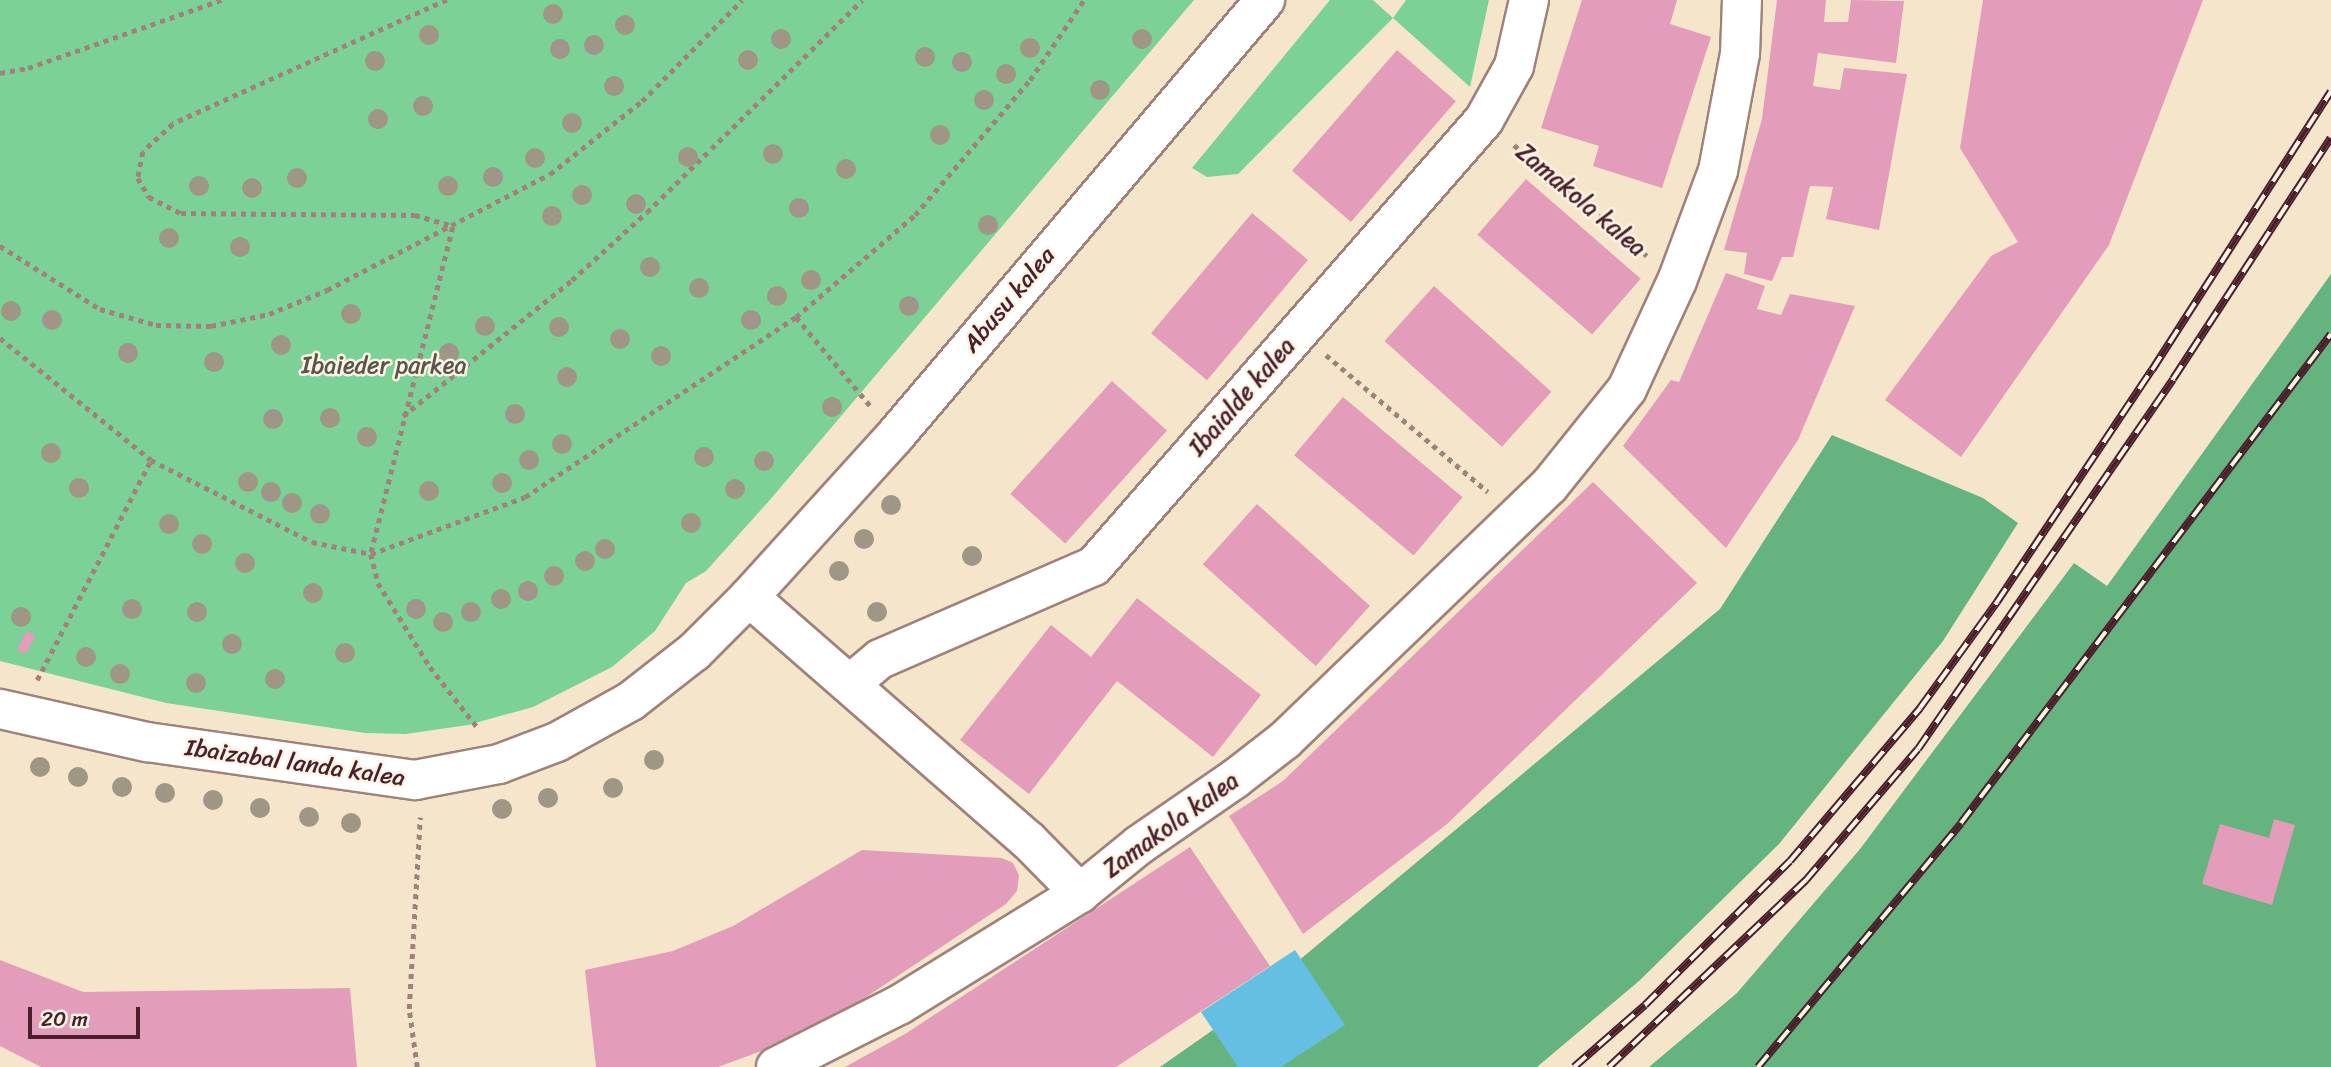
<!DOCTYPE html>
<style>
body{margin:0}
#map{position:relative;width:2331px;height:1067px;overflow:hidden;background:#f5e6cb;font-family:Sriracha,sans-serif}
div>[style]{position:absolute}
.green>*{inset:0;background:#7cd296}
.forest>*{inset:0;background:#65b47f}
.water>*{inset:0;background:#64bfe2}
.building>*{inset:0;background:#e39cb9;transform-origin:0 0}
.path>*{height:4.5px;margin-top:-2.25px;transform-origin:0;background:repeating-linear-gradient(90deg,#a0827b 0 5px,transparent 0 10px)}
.roads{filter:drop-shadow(2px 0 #a0827b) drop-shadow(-2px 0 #a0827b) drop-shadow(0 2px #a0827b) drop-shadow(0 -2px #a0827b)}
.minor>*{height:38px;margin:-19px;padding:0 19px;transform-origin:19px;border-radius:19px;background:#fff}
.rail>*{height:8px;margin-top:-4px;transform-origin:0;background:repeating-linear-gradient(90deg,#fcf5e5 0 16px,#4a1f2b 0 32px);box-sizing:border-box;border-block:2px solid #4a1f2b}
.trees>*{width:20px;height:20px;margin:-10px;border-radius:50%;background:#9f9685}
span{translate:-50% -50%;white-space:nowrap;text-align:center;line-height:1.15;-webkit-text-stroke:5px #fcf5e5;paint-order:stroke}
.street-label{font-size:24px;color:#4a1f2b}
.park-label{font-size:24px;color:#59554b}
.scale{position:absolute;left:28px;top:1007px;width:112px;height:32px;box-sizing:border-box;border:4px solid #4a1f2b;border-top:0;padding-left:9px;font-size:21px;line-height:24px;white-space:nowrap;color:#4a1f2b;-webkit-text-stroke:5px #fcf5e5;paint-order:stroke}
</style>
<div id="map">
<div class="green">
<div style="clip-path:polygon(0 0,1194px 0,769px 501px,706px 571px,686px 583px,655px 631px,612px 667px,533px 707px,468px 725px,406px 734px,365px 733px,166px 703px,0 661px)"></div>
<div style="clip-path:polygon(1330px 0,1373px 0,1393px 18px,1406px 0,1489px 0,1470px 87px,1393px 18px,1238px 174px,1207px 177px,1192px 168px)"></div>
</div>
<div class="forest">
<div style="clip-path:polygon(2331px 274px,2331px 1067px,1649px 1067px,1737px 993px,1860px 849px,2074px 563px,2107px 586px)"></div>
<div style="clip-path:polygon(1832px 435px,1983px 498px,2018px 523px,1943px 641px,1779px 844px,1639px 981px,1537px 1067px,1160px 1067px,1230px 1018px,1720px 609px)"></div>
</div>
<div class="water">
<div style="clip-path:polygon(1295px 950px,1345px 1025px,1281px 1067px,1238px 1067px,1201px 1012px)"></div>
</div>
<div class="building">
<div style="clip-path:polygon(1582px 0,1677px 0,1670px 24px,1711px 37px,1662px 188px,1593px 166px,1599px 146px,1541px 128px)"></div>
<div style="clip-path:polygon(1777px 0,1826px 0,1824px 22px,1848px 22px,1851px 0,1904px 1px,1896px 63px,1818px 53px,1813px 86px,1840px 90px,1844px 68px,1907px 74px,1879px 230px,1826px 219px,1833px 187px,1810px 186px,1793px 257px,1782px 257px,1772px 281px,1744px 274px,1747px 253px,1724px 250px,1762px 119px)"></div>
<div style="clip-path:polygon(1983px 0,2203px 0,2109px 245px,1961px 457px,1885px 400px,1991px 256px,2018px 242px,1960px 148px)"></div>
<div style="left:1397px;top:50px;width:78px;height:160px;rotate:41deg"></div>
<div style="left:1526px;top:179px;width:152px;height:74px;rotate:41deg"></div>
<div style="left:1252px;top:213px;width:73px;height:157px;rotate:40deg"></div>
<div style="clip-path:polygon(1726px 273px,1765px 286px,1757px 309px,1781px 315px,1790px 294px,1855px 306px,1798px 440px,1726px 548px,1623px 446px,1671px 380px,1679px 382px)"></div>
<div style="left:1434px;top:286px;width:158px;height:74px;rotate:42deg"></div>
<div style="left:1112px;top:381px;width:74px;height:152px;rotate:42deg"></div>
<div style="left:1343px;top:397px;width:156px;height:76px;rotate:40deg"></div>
<div style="clip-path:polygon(1593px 482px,1697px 583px,1447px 824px,1303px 934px,1229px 816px,1283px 781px)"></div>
<div style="left:1257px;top:504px;width:152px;height:81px;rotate:42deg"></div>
<div style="clip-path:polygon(1137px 598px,1261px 695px,1213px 757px,1117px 681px,1029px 794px,960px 740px,1051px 625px,1091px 657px)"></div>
<div style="left:27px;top:631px;width:10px;height:21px;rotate:29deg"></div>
<div style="clip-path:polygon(2274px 819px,2295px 825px,2272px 905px,2202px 884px,2220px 824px,2269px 838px)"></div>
<div style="clip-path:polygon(1190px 847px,1270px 966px,1116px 1067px,845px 1067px,905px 1034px)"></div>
<div style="clip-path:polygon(862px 850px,1002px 858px,1013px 863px,1019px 875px,1017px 891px,1006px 904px,848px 1009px,772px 1047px,718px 1067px,596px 1067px,585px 970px,673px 951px,733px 926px)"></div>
<div style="clip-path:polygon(0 960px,83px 992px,350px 988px,357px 1067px,41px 1067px,0 1046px)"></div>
</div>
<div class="path">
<div style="left:447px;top:0;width:301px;rotate:155.7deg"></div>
<div style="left:173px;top:124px;width:41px;rotate:137deg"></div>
<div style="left:143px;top:152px;width:26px;rotate:101deg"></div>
<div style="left:138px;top:178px;width:22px;rotate:60deg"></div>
<div style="left:149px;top:197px;width:36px;rotate:27deg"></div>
<div style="left:181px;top:213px;width:234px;rotate:0.5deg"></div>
<div style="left:415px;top:215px;width:40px;rotate:16deg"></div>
<div style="left:0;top:73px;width:28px;rotate:-10deg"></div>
<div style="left:28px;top:68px;width:205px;rotate:-19.4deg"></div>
<div style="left:1514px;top:145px;width:173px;rotate:39.8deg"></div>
<div style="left:453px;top:227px;width:337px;rotate:104.1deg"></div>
<div style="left:371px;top:554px;width:30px;rotate:76deg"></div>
<div style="left:378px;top:583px;width:99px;rotate:58.2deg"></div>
<div style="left:430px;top:667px;width:78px;rotate:51.8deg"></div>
<div style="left:0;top:246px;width:118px;rotate:32.2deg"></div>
<div style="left:100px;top:309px;width:58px;rotate:15.9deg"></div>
<div style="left:156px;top:325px;width:55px;rotate:1deg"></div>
<div style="left:211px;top:326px;width:59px;rotate:-11.7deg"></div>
<div style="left:269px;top:314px;width:63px;rotate:-22.5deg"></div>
<div style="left:327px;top:290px;width:251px;rotate:-27.5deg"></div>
<div style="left:550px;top:174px;width:117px;rotate:-38.4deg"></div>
<div style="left:642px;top:101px;width:142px;rotate:-45.3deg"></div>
<div style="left:796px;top:317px;width:119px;rotate:50.1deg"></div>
<div style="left:0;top:338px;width:194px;rotate:38.9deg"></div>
<div style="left:151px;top:460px;width:181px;rotate:27deg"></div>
<div style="left:312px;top:542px;width:60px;rotate:11.5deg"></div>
<div style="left:371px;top:554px;width:164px;rotate:-20.3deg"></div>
<div style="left:525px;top:497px;width:325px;rotate:-33.6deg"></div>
<div style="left:796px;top:317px;width:157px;rotate:-40.6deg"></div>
<div style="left:915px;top:215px;width:177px;rotate:-49.6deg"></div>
<div style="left:1030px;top:80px;width:97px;rotate:-56deg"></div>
<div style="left:1326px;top:355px;width:212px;rotate:40.2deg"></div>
<div style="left:403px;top:416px;width:217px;rotate:-38.8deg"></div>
<div style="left:572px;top:280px;width:101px;rotate:-42.2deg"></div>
<div style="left:647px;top:212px;width:302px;rotate:-44.6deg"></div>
<div style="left:37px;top:680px;width:248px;rotate:-62.6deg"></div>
<div style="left:417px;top:1067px;width:59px;rotate:-97.9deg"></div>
<div style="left:409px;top:1009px;width:192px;rotate:-86.7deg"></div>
</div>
<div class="roads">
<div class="minor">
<div style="left:749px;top:597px;width:371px;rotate:41.1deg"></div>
<div style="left:1029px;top:841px;width:73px;rotate:45.6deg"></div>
<div style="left:850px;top:684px;width:39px;rotate:-40deg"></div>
<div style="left:880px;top:659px;width:233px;rotate:-23.5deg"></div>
<div style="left:1094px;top:566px;width:592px;rotate:-48.83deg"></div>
<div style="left:1484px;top:120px;width:62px;rotate:-60.9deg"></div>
<div style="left:1514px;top:66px;width:68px;rotate:-77.2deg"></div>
<div style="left:0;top:709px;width:151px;rotate:12.7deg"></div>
<div style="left:147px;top:742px;width:271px;rotate:8.1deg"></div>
<div style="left:415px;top:780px;width:86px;rotate:-10.8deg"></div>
<div style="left:499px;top:764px;width:62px;rotate:-20.8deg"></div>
<div style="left:557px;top:742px;width:85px;rotate:-29deg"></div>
<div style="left:631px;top:701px;width:80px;rotate:-37.9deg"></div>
<div style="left:694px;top:652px;width:78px;rotate:-45deg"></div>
<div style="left:749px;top:597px;width:217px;rotate:-47.8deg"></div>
<div style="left:895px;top:436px;width:572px;rotate:-49.68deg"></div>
<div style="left:776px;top:1067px;width:138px;rotate:-26.8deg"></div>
<div style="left:899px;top:1005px;width:213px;rotate:-31.7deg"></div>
<div style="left:1080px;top:893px;width:76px;rotate:-39.1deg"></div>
<div style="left:1139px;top:845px;width:118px;rotate:-34.6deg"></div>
<div style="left:1236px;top:778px;width:62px;rotate:-37.8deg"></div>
<div style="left:1285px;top:740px;width:366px;rotate:-43.9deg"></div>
<div style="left:1549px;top:486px;width:124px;rotate:-51.2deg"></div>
<div style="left:1627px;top:389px;width:119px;rotate:-65.2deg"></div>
<div style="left:1677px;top:281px;width:117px;rotate:-69.6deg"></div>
<div style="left:1718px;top:171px;width:119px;rotate:-79.4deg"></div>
<div style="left:1740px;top:54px;width:54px;rotate:-87.9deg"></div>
</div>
</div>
<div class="rail">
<div style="left:1574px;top:1067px;width:94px;rotate:-41.1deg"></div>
<div style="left:1645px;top:1005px;width:204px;rotate:-44.8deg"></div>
<div style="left:1790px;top:861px;width:201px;rotate:-49.6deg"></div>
<div style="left:1920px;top:708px;width:131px;rotate:-54deg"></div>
<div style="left:1997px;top:602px;width:279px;rotate:-56.3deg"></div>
<div style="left:2152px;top:370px;width:331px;rotate:-57.3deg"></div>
<div style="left:1609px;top:1067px;width:272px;rotate:-43.5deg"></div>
<div style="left:1806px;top:880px;width:172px;rotate:-49.5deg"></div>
<div style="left:1918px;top:749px;width:449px;rotate:-55.4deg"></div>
<div style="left:2173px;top:379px;width:288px;rotate:-56.8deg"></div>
<div style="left:1758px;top:1067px;width:317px;rotate:-50.2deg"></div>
<div style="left:1961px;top:823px;width:613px;rotate:-52.89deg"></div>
</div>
<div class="trees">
<div style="left:553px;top:14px"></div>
<div style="left:625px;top:25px"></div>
<div style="left:429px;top:35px"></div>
<div style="left:781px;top:39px"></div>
<div style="left:1142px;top:39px"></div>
<div style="left:594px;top:45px"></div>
<div style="left:1030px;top:48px"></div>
<div style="left:560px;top:49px"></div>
<div style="left:925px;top:57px"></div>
<div style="left:748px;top:60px"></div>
<div style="left:375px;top:61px"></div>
<div style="left:962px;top:62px"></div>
<div style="left:1006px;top:74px"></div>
<div style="left:614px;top:86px"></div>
<div style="left:1100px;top:90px"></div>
<div style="left:984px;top:100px"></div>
<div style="left:423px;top:106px"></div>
<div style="left:378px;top:119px"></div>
<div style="left:572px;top:123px"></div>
<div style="left:940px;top:135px"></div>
<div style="left:773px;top:154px"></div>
<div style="left:688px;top:157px"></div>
<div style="left:535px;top:158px"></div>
<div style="left:846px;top:169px"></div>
<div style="left:493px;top:177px"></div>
<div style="left:297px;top:178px"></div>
<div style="left:199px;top:186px"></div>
<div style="left:448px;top:186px"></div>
<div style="left:252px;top:188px"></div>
<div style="left:582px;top:195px"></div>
<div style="left:636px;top:204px"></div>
<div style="left:799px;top:208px"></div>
<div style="left:552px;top:216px"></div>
<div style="left:988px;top:225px"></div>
<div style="left:169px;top:238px"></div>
<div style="left:240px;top:247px"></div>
<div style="left:650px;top:267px"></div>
<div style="left:811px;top:280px"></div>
<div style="left:699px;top:288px"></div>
<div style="left:777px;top:296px"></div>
<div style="left:909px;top:306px"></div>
<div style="left:11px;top:311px"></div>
<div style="left:351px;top:314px"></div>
<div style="left:52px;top:320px"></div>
<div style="left:751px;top:320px"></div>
<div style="left:485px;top:326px"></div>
<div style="left:559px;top:327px"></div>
<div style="left:620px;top:339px"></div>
<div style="left:281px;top:345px"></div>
<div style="left:128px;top:353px"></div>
<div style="left:449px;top:353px"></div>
<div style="left:661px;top:356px"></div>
<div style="left:214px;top:362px"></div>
<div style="left:567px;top:377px"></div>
<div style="left:832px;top:407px"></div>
<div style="left:515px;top:414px"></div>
<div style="left:330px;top:418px"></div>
<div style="left:273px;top:419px"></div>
<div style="left:367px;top:437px"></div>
<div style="left:562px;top:444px"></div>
<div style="left:51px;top:453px"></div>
<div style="left:704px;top:457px"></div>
<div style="left:529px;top:460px"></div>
<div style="left:764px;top:461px"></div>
<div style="left:248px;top:482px"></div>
<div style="left:502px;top:483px"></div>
<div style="left:79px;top:488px"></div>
<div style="left:735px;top:489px"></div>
<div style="left:429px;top:491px"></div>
<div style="left:271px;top:492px"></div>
<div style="left:292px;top:503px"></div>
<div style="left:891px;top:505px"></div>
<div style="left:320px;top:514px"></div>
<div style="left:691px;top:523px"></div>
<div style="left:169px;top:524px"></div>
<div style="left:864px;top:539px"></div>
<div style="left:202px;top:544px"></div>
<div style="left:605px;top:549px"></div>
<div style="left:972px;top:556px"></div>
<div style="left:585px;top:561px"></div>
<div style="left:245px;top:563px"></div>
<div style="left:839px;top:571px"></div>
<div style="left:554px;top:576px"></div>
<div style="left:528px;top:591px"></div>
<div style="left:313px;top:593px"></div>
<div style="left:501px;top:599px"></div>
<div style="left:132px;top:609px"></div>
<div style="left:416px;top:609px"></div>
<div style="left:197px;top:612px"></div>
<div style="left:471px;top:612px"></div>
<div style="left:877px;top:612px"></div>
<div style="left:21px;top:617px"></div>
<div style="left:443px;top:622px"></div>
<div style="left:232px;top:644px"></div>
<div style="left:345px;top:653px"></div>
<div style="left:86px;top:657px"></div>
<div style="left:120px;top:674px"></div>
<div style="left:275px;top:679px"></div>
<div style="left:196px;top:683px"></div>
<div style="left:654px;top:760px"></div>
<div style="left:40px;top:767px"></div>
<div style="left:78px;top:777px"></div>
<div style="left:122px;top:787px"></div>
<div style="left:613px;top:788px"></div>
<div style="left:165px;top:793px"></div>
<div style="left:548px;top:798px"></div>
<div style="left:213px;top:800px"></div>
<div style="left:260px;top:808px"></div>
<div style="left:502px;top:809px"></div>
<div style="left:309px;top:817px"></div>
<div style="left:351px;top:823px"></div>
</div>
<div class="street-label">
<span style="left:1581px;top:200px;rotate:40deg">Zamakola kalea</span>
<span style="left:1009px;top:300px;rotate:-50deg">Abusu kalea</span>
<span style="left:1242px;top:397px;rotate:-49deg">Ibaialde kalea</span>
<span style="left:295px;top:763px;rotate:8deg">Ibaizabal landa kalea</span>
<span style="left:1171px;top:825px;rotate:-36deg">Zamakola kalea</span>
</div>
<div class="park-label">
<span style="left:384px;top:366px">Ibaieder parkea</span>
</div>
<div class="scale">20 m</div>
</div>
